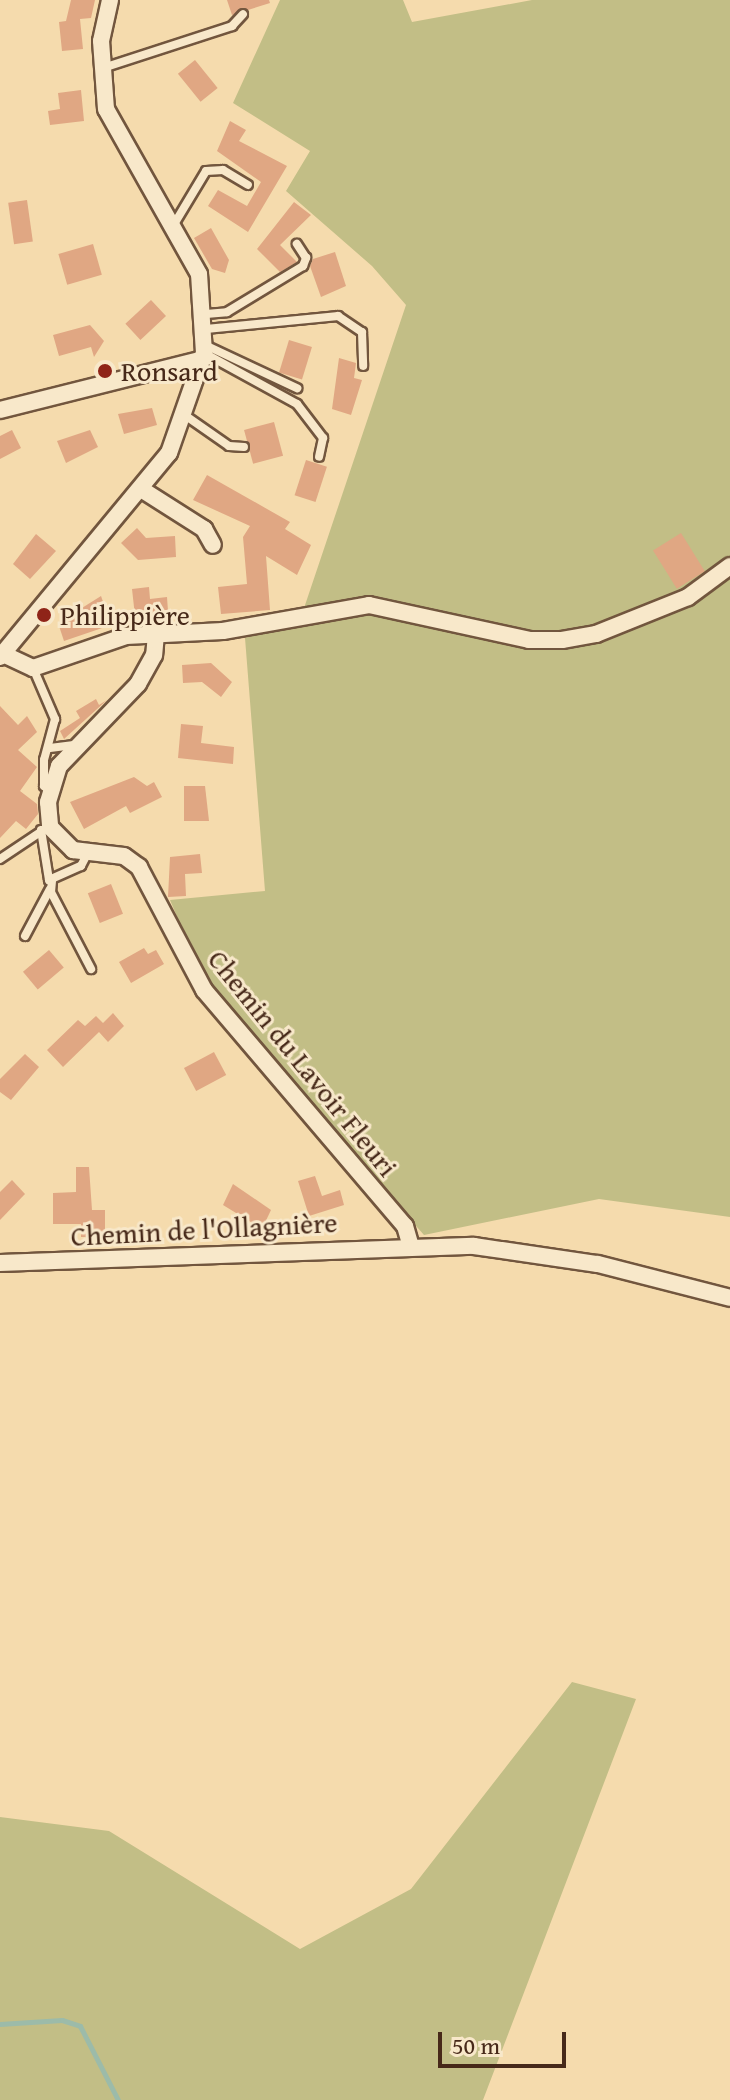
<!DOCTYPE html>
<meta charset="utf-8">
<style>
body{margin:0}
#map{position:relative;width:730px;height:2100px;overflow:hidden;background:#f5dbad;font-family:"Gentium Book Plus",serif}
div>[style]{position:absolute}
.green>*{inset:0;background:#c2be86}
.stream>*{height:5px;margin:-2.5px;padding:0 2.5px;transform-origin:2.5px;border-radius:2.5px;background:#9cbba9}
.building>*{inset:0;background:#e0a783;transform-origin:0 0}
.roads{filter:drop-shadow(2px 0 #72563e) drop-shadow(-2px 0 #72563e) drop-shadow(0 2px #72563e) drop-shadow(0 -2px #72563e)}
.lane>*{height:8px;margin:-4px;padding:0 4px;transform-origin:4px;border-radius:4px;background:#f8e8ca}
.street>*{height:16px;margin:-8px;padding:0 8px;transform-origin:8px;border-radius:8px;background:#f8e8ca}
.dots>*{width:22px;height:22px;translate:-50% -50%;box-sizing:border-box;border:4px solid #f8e8ca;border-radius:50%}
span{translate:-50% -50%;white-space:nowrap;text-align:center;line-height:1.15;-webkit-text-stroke:6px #f8e8ca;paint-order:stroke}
.poi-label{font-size:28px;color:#472919}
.left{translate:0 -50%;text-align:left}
.street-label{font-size:28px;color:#472919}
.scale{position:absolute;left:438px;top:2032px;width:128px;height:36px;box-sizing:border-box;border:4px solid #472919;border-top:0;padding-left:10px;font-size:24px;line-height:28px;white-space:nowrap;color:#472919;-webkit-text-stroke:6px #f8e8ca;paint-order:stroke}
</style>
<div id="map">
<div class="green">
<div style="clip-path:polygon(280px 0,403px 0,412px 22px,532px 0,730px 0,730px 1217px,599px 1199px,424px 1235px,207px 987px,170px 900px,265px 891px,245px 638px,299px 623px,406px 305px,372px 266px,286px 191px,310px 151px,233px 103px)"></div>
<div style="clip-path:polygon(572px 1682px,636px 1699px,483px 2100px,0 2100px,0 1817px,109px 1831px,300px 1949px,411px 1889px)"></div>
</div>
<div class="stream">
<div style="left:0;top:2024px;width:62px;rotate:-3.7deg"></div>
<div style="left:62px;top:2020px;width:19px;rotate:18deg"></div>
<div style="left:80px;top:2026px;width:83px;rotate:62.8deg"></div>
</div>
<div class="building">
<div style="clip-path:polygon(71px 0,95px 0,91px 18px,80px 19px,83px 49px,62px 51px,59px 22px,66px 21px)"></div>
<div style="clip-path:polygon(227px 0,269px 0,270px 3px,232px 15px)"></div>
<div style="left:195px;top:60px;width:36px;height:22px;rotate:51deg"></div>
<div style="clip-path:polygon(81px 90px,84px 121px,50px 125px,48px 111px,60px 109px,58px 93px)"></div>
<div style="clip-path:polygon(230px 121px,246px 130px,239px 141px,287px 166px,248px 232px,208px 206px,218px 190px,247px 206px,261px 182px,217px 151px)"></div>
<div style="left:27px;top:200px;width:42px;height:19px;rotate:82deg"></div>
<div style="clip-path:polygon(294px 202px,311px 215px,280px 245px,297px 262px,280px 272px,257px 249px)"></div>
<div style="clip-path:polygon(211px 228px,229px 260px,225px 273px,212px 269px,194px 238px)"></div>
<div style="left:93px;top:244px;width:32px;height:36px;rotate:74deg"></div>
<div style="clip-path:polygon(335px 252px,346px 286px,321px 297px,310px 266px,313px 259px)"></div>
<div style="left:151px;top:300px;width:22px;height:35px;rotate:47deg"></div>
<div style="clip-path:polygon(90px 325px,104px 341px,94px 357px,91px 347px,59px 356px,53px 335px)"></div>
<div style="left:289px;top:340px;width:24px;height:34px;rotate:17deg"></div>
<div style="clip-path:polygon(339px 358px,356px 363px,354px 378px,362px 380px,351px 415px,332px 409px)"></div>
<div style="clip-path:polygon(152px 408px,157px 425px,124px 434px,118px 414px)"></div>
<div style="left:274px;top:422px;width:35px;height:31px;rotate:75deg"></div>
<div style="clip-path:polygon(12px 430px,21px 448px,0 459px,0 436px)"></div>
<div style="clip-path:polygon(90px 430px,98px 447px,66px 463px,57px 441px)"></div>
<div style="left:306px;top:460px;width:22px;height:37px;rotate:18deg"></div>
<div style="clip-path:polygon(207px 475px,290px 522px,285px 529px,311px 545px,297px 575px,266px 556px,270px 610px,221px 614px,218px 587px,247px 584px,243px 537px,250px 526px,193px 500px)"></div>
<div style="clip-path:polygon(137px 528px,146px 538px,175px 536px,176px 557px,138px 560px,121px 543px)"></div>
<div style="left:681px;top:533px;width:45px;height:33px;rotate:58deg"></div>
<div style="clip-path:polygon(36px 534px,56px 551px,30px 579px,13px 564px)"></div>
<div style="clip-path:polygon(149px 587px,150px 599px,167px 597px,168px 611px,135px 616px,132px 589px)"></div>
<div style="clip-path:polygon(101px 596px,111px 625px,64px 641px,58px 623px)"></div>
<div style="clip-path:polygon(211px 663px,232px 682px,221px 697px,202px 682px,183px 683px,182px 665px)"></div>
<div style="clip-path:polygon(96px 699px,99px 705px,107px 700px,64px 739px,60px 731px,80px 718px,76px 711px)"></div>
<div style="clip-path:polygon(0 706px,18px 725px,27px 716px,37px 732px,18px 750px,37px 767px,20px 791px,37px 804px,38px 814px,26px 829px,16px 821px,0 838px)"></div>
<div style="clip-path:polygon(181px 724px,203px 726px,201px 743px,234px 747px,233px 764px,178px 758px)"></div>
<div style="clip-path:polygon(134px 777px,147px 786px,154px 782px,162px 797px,130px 813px,126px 806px,84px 829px,70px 802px)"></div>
<div style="clip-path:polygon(184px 786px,205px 786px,209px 821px,184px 821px)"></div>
<div style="clip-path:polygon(200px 854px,202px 873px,185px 874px,186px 896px,168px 897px,170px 857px)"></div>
<div style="left:111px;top:884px;width:32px;height:25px;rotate:68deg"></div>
<div style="clip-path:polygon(144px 948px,148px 954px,156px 950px,164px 964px,131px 983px,119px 962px)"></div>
<div style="left:49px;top:950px;width:23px;height:34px;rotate:50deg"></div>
<div style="clip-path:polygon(113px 1013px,124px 1026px,108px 1042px,99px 1032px,63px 1067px,47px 1050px,78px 1020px,85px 1026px,96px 1016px,103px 1023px)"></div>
<div style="left:214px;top:1052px;width:26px;height:34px;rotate:62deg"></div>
<div style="clip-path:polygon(25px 1054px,39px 1067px,11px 1100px,0 1092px,0 1079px)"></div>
<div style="clip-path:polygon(76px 1167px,89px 1167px,92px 1210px,105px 1210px,105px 1237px,81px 1237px,81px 1224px,53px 1224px,53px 1193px,76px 1192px)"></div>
<div style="clip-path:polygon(315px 1176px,322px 1196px,340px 1190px,344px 1205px,309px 1216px,298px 1181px)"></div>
<div style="clip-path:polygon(12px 1180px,25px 1194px,0 1220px,0 1192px)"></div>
<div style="clip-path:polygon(233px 1184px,271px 1210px,262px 1229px,223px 1205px)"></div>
</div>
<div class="roads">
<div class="lane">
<div style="left:103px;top:68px;width:136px;rotate:-18deg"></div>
<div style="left:232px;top:26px;width:16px;rotate:-47deg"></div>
<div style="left:173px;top:226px;width:64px;rotate:-59deg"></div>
<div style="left:206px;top:171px;width:17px;rotate:-3deg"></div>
<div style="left:223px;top:170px;width:29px;rotate:31deg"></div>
<div style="left:206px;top:314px;width:21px;rotate:-5deg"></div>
<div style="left:227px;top:312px;width:89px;rotate:-31.2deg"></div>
<div style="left:303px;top:266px;width:9px;rotate:-69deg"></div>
<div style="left:306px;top:258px;width:17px;rotate:-123deg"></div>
<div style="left:206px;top:329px;width:133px;rotate:-5.6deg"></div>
<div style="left:338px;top:316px;width:29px;rotate:34deg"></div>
<div style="left:362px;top:332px;width:34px;rotate:88deg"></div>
<div style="left:205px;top:345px;width:102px;rotate:25.1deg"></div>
<div style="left:204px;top:353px;width:106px;rotate:28.7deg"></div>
<div style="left:297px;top:404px;width:43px;rotate:52.6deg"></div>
<div style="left:323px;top:438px;width:19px;rotate:102deg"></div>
<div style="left:186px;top:416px;width:52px;rotate:34.9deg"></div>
<div style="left:229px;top:446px;width:15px;rotate:4deg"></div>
<div style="left:33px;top:668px;width:56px;rotate:66.7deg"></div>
<div style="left:55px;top:719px;width:42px;rotate:105deg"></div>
<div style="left:44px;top:760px;width:26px;rotate:90deg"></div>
<div style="left:44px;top:786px;width:8px;rotate:40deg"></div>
<div style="left:50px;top:748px;width:26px;rotate:-7deg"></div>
<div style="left:41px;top:830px;width:51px;rotate:80.9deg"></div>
<div style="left:49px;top:880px;width:35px;rotate:-24deg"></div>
<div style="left:81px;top:866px;width:13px;rotate:-63deg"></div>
<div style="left:0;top:859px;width:54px;rotate:-33.7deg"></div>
<div style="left:52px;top:881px;width:11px;rotate:95deg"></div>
<div style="left:51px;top:892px;width:87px;rotate:62.5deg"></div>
<div style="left:25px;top:936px;width:53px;rotate:-62deg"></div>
</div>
<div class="street">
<div style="left:0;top:410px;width:209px;rotate:-14.1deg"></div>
<div style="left:141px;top:489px;width:75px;rotate:32.4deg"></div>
<div style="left:204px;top:529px;width:18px;rotate:61deg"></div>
<div style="left:156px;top:634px;width:21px;rotate:95deg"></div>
<div style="left:154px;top:655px;width:33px;rotate:119deg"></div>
<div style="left:138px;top:684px;width:114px;rotate:133.9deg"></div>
<div style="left:59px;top:766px;width:38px;rotate:107deg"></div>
<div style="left:48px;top:802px;width:25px;rotate:85deg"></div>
<div style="left:50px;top:827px;width:33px;rotate:45deg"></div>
<div style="left:73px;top:850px;width:51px;rotate:6.7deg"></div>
<div style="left:124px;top:856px;width:19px;rotate:36deg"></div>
<div style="left:139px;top:867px;width:139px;rotate:62.1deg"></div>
<div style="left:204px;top:990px;width:310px;rotate:49.6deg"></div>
<div style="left:405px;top:1226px;width:19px;rotate:74deg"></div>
<div style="left:3px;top:654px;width:33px;rotate:25deg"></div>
<div style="left:33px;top:668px;width:98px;rotate:-19deg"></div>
<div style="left:126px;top:636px;width:97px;rotate:-3deg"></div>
<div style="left:223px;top:631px;width:148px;rotate:-10.1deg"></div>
<div style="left:369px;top:605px;width:164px;rotate:12.3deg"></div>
<div style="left:529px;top:640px;width:33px"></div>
<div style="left:562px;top:640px;width:35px;rotate:-10deg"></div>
<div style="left:596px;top:634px;width:99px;rotate:-21.9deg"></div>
<div style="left:688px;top:597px;width:52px;rotate:-36.4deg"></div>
<div style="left:0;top:657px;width:265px;rotate:-50.4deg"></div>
<div style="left:169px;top:453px;width:106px;rotate:-70.7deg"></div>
<div style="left:204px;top:353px;width:79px;rotate:-93.6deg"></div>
<div style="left:199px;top:274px;width:189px;rotate:-119.4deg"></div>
<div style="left:106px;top:109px;width:68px;rotate:-94.2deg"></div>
<div style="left:101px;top:41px;width:42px;rotate:-77.6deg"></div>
<div style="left:0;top:1263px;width:474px;rotate:-2.1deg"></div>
<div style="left:474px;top:1246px;width:125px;rotate:8.3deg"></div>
<div style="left:598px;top:1264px;width:136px;rotate:14.4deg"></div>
</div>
</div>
<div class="dots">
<div style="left:105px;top:371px;background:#8f2418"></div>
<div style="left:44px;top:615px;background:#8f2418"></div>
</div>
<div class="poi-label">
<span class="left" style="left:121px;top:371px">Ronsard</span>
<span class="left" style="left:60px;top:615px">Philippière</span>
</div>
<div class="street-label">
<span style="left:303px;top:1063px;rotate:51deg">Chemin du Lavoir Fleuri</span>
<span style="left:204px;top:1229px;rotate:-3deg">Chemin de l'Ollagnière</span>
</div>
<div class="scale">50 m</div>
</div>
